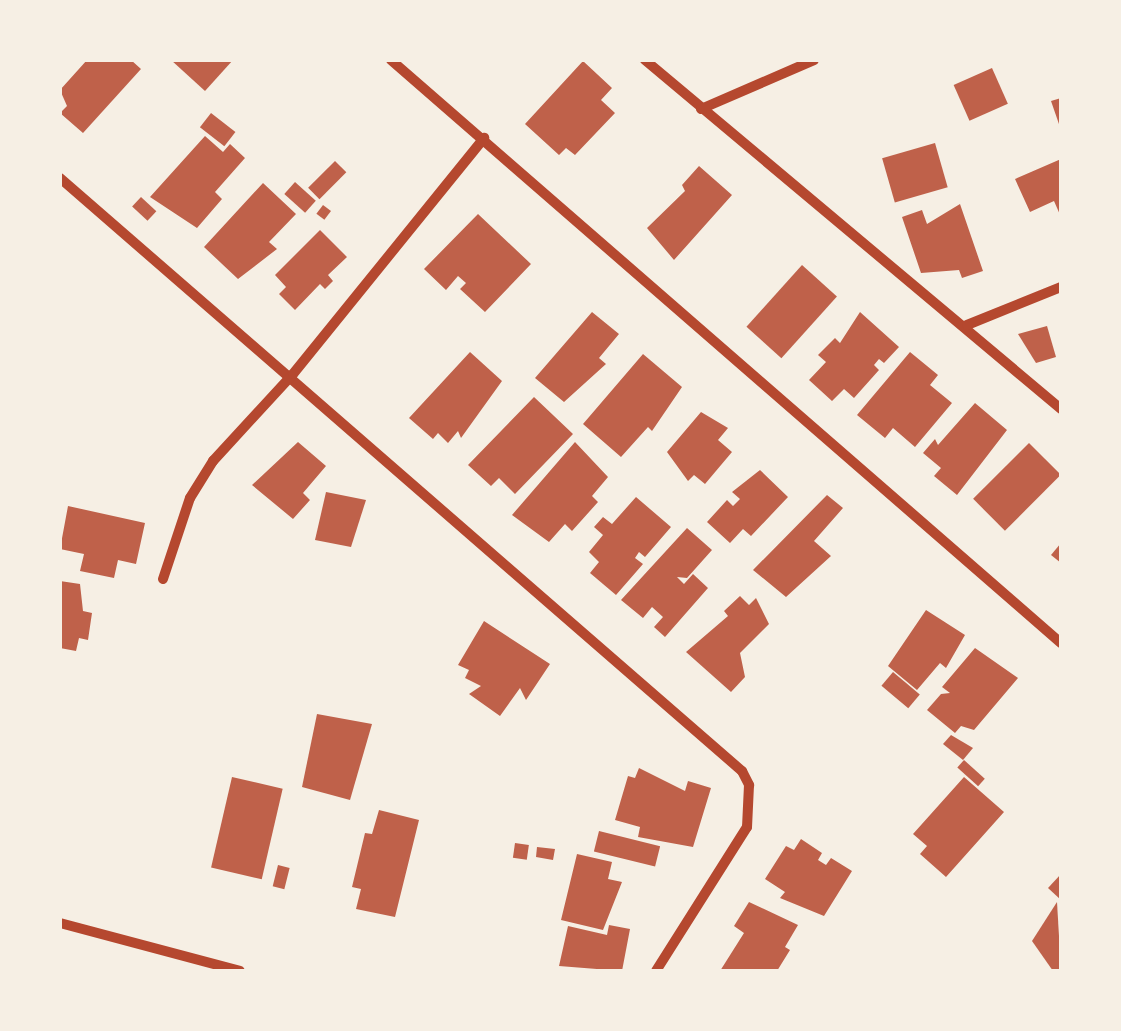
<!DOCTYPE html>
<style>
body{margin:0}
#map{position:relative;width:1121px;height:1031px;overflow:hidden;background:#f6efe4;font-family:"Space Grotesk",sans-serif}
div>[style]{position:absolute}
.building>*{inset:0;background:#bf614a;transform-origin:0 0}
.minor>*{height:10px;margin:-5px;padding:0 5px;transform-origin:5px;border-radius:5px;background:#b5482f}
span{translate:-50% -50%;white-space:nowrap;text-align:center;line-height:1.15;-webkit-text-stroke:10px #f6efe4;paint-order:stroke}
.frame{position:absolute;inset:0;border:62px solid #f6efe4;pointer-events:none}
</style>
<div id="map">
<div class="building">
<div style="clip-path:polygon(87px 60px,131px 60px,141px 69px,83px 133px,60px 113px,67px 106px,60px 90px)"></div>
<div style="clip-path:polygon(171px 60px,233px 60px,205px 91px)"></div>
<div style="clip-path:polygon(583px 61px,612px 88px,601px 100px,615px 113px,575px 155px,566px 148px,559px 155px,525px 124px)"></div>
<div style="left:992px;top:68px;width:39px;height:42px;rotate:66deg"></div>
<div style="clip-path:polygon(1061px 98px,1061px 127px,1060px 127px,1051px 101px)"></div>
<div style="left:211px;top:113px;width:31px;height:18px;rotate:38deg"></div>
<div style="clip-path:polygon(205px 136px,223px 152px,230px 144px,245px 158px,215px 192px,222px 199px,197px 228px,150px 197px)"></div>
<div style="left:935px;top:143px;width:46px;height:55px;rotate:74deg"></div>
<div style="clip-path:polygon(1061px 159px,1061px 217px,1054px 201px,1030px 212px,1015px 179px)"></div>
<div style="left:335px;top:161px;width:16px;height:38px;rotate:45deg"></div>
<div style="clip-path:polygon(699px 166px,732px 195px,674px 260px,647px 228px,685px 191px,682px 185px)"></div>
<div style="left:295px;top:182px;width:28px;height:16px;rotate:42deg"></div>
<div style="clip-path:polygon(263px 183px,296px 214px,269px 242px,277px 249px,238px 279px,204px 247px)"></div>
<div style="left:141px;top:197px;width:21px;height:13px;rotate:43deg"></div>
<div style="clip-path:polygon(960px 204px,983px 271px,962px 278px,959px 270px,921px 273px,902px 217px,922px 210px,927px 224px)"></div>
<div style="left:323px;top:205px;width:10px;height:11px;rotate:37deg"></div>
<div style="clip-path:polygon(478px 214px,531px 264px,485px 312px,460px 289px,466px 283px,458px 276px,446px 290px,424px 269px)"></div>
<div style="clip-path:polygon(320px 230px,347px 257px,328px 275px,333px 281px,325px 289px,320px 284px,295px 310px,279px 294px,286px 287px,275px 275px)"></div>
<div style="left:802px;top:265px;width:47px;height:83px;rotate:42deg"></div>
<div style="clip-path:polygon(592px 312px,619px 334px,599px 358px,606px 364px,564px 402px,535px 378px)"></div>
<div style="clip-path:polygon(860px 312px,899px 347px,884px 363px,879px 359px,874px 365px,879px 370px,854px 398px,844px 389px,832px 401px,809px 380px,826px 362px,818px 355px,835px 338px,840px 343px)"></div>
<div style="clip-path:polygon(1047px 326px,1056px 357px,1036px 363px,1018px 334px)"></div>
<div style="clip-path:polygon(470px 352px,502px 381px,461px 438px,458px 431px,448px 443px,438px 433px,433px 439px,409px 418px)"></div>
<div style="clip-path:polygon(910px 352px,938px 375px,930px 385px,952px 403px,915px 447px,893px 428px,885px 438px,857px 415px)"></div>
<div style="clip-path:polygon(643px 354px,682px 387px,652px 431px,648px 427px,621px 457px,583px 424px)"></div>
<div style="clip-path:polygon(534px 397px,573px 434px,515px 494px,499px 478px,491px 486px,468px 465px)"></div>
<div style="clip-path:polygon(975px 403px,1007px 430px,957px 495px,934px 476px,941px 468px,923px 453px,935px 439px,938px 445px)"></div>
<div style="clip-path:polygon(701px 412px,728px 428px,718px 440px,732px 452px,705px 484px,694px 475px,688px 481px,667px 452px)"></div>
<div style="clip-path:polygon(298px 442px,326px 466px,303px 493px,310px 500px,293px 519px,252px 485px)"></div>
<div style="clip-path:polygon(575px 442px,608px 477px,592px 496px,598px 502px,572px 531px,565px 524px,549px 542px,512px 515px)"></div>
<div style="left:1029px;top:443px;width:45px;height:79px;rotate:45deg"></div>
<div style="clip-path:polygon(760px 470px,788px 497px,751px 536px,743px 529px,730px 543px,707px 522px,727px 500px,733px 506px,740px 499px,732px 492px)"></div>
<div style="clip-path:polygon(326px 492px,366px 500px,351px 547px,315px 540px)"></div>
<div style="clip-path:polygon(827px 495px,843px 508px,814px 541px,831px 556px,786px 597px,753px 570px)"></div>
<div style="clip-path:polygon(636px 497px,671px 527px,645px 557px,639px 552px,635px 558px,643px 564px,616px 595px,590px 573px,599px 562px,589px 552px,603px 535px,594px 527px,603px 517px,612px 524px)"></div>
<div style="clip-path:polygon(68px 506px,145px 523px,136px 564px,118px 560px,114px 578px,80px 571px,84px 554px,60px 549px)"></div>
<div style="clip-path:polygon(687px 528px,712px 550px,687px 578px,677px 577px,684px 584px,693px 574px,708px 588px,665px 637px,654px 627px,663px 617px,652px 607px,643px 618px,621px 600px)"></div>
<div style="clip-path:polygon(1061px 543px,1061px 563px,1051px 555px)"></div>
<div style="clip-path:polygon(60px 581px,80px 584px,83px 611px,92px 613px,88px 640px,79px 638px,76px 651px,60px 648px)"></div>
<div style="clip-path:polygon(740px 596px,749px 605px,756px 598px,769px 624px,740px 653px,745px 677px,731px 692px,686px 652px,728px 616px,724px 611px)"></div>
<div style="clip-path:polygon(926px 610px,965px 635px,946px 668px,940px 663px,917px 690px,888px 666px)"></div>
<div style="clip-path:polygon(484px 621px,550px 664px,526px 700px,520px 688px,500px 716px,469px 694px,481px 686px,465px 678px,469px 670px,458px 665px)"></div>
<div style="clip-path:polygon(975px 648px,1018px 678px,974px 730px,961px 726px,955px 733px,927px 710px,941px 694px,950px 693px,942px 687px)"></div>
<div style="left:893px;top:672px;width:35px;height:18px;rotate:40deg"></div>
<div style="clip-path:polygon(317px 714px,372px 724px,350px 800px,302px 787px)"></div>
<div style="clip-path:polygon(951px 735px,973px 748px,963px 760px,943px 744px)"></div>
<div style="left:964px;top:760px;width:28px;height:10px;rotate:42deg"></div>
<div style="clip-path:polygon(639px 768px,685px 791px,688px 781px,711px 788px,693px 847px,638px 837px,640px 827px,615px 820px,628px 776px,635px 778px)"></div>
<div style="left:232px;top:777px;width:52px;height:93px;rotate:13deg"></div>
<div style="clip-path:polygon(964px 777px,1004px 812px,946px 877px,920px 854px,927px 846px,913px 834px)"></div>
<div style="clip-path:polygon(379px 810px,419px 820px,395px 917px,356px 909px,361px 889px,352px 887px,365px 833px,372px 834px)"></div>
<div style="left:599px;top:831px;width:63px;height:21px;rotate:14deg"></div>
<div style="clip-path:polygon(801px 839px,822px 853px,818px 860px,826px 865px,831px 858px,852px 871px,824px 916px,780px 898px,785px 892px,765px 879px,786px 846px,794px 850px)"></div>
<div style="left:515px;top:843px;width:14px;height:15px;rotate:8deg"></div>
<div style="clip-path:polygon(537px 847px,555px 849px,553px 860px,536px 857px)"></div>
<div style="clip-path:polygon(577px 854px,612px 862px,608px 879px,622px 882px,603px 930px,561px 920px)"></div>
<div style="left:278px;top:865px;width:12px;height:22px;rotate:14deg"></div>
<div style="clip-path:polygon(1061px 874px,1061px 900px,1048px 888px)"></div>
<div style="clip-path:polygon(749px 902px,798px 925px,785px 947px,790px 950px,777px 971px,720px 971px,744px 933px,734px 926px)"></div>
<div style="clip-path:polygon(1057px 902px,1061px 971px,1053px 971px,1032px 941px)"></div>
<div style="clip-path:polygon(609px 925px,630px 929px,622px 971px,559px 966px,568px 926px,607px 935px)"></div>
</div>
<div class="minor">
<div style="left:391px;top:60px;width:888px;rotate:41.03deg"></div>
<div style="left:645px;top:60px;width:543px;rotate:39.99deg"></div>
<div style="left:701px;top:109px;width:123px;rotate:-23.4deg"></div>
<div style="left:60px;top:178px;width:904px;rotate:41.01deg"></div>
<div style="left:742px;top:771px;width:16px;rotate:63deg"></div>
<div style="left:749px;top:785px;width:42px;rotate:92.7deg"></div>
<div style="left:747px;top:827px;width:170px;rotate:122.3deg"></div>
<div style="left:967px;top:325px;width:101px;rotate:-22deg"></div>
<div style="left:163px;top:579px;width:85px;rotate:-71.6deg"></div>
<div style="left:190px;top:498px;width:44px;rotate:-58.1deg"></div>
<div style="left:213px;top:461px;width:118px;rotate:-47.4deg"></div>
<div style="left:293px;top:374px;width:304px;rotate:-51deg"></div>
<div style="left:60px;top:923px;width:186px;rotate:14.9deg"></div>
</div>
<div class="frame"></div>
</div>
